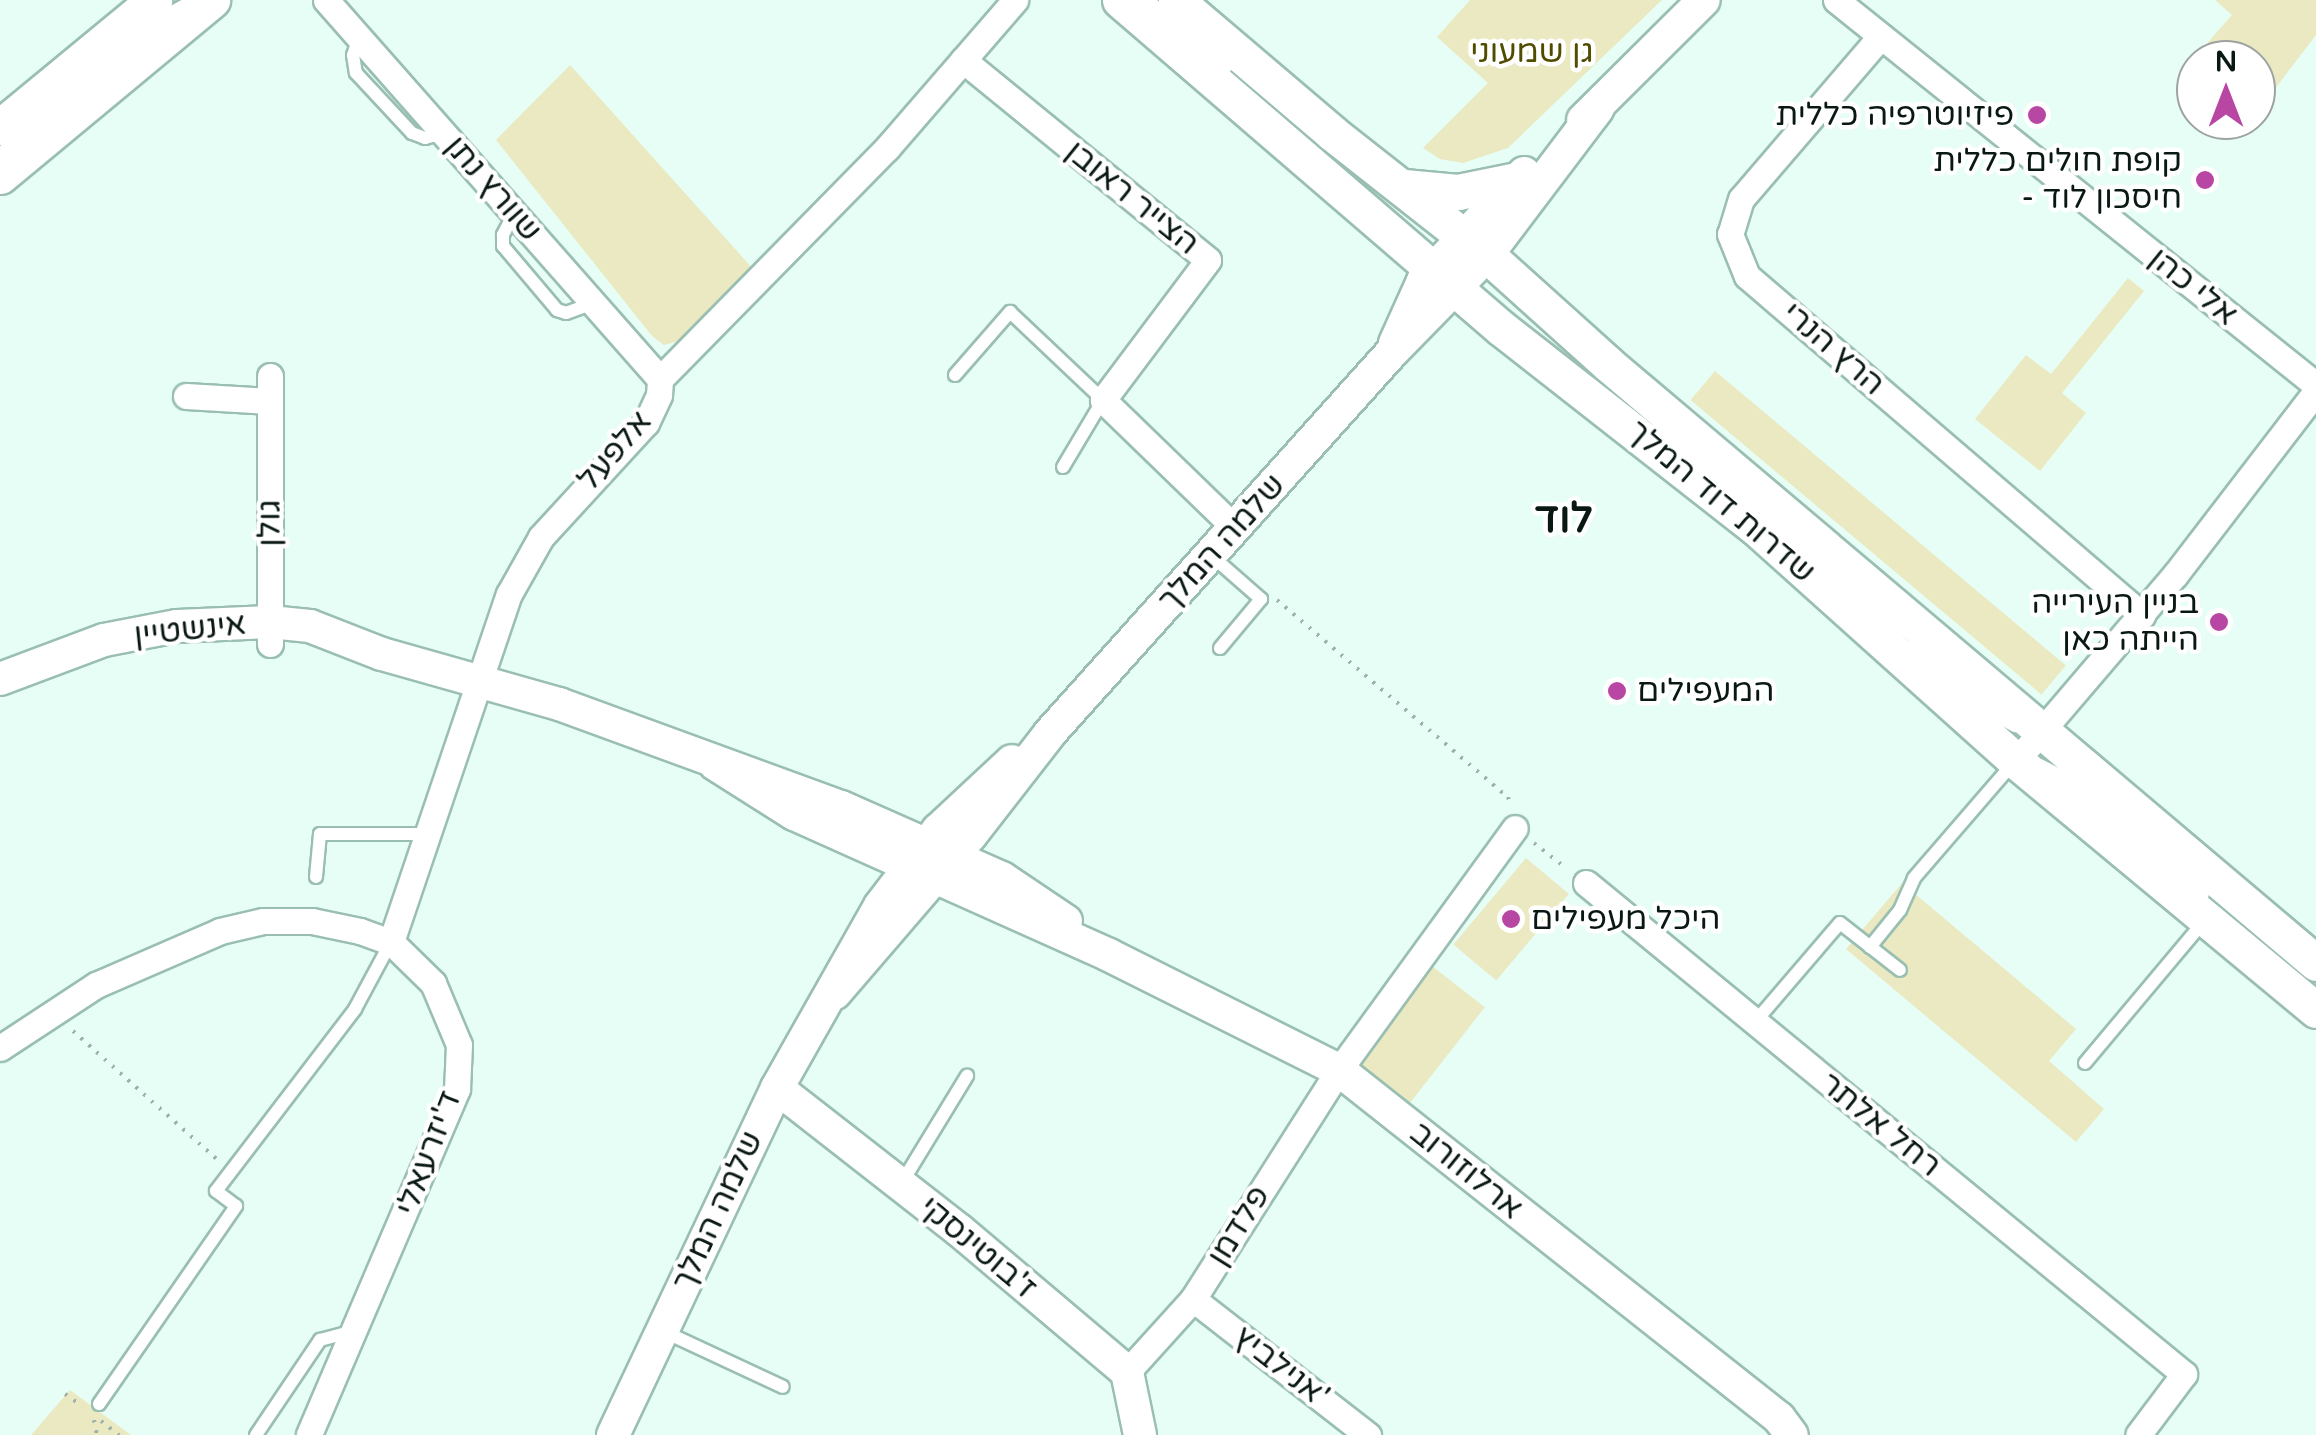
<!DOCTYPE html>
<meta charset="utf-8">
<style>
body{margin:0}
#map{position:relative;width:2316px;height:1435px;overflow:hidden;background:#e7fef6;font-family:"Varela Round",Heebo,sans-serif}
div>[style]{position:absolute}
.green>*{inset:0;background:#eae9c1;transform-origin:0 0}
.path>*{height:4px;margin-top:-2px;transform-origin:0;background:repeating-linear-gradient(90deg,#9eb2ab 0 2.5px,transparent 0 10.5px)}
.roads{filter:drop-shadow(2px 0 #9abfb2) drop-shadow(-2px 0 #9abfb2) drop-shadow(0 2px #9abfb2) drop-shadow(0 -2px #9abfb2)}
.service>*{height:12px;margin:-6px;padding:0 6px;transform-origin:6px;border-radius:6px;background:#fff}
.minor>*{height:25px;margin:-12.5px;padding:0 12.5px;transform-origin:12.5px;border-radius:12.5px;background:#fff}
.tertiary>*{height:32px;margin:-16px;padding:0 16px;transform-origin:16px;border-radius:16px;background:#fff}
.secondary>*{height:35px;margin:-17.5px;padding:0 17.5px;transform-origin:17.5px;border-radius:17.5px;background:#fff}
.dots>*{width:28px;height:28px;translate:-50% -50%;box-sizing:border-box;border:5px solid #fff;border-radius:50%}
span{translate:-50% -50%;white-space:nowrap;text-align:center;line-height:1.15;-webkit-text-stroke:9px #fff;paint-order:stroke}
.park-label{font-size:32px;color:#504c00}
.poi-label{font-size:32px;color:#0a1814}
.right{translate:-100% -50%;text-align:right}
.left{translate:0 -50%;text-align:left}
.street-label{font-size:32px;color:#0a1814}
.district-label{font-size:42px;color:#0a1814;font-weight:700}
.north{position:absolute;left:2176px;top:40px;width:100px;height:100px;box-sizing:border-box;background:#fff;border:2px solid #9da3a1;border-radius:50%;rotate:0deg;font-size:28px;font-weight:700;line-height:40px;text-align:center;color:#0a1814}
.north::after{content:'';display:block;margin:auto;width:35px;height:45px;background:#b847a3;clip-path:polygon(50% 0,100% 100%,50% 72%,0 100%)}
</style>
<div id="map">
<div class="green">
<div style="clip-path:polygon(1470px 0,1662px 0,1508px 148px,1463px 163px,1440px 159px,1423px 148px,1488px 83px,1437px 37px)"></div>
<div style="clip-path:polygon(2215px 0,2316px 0,2316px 35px,2261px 107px,2256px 103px,2256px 60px,2201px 60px,2196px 56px,2232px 15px)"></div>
<div style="clip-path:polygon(570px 65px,754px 270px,679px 341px,664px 345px,652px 336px,496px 140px)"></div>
<div style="clip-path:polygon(2128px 278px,2144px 291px,2062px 393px,2086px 413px,2040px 471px,1975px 419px,2026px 355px,2051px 374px)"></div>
<div style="left:1715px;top:371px;width:458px;height:38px;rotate:40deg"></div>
<div style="left:1526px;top:858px;width:56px;height:113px;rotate:40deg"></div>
<div style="clip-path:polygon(1902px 883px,2076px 1029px,2049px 1061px,2104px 1109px,2076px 1142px,1846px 949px)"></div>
<div style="left:1432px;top:966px;width:67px;height:127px;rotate:38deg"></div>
<div style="clip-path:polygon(70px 1390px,131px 1435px,31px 1435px)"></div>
</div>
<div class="path">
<div style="left:1277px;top:600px;width:304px;rotate:40.5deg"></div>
<div style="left:1508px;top:797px;width:6px;rotate:72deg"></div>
<div style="left:1534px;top:843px;width:41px;rotate:38deg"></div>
<div style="left:73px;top:1031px;width:195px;rotate:41.7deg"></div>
<div style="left:65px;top:1394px;width:21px;rotate:35deg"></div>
<div style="left:94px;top:1420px;width:15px;rotate:79deg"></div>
<div style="left:101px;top:1421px;width:23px;rotate:38deg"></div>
</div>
<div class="roads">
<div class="service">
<div style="left:1148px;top:0;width:103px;rotate:41.4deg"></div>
<div style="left:359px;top:37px;width:19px;rotate:108deg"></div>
<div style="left:353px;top:55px;width:18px;rotate:81deg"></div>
<div style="left:356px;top:73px;width:82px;rotate:47deg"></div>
<div style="left:412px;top:133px;width:14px;rotate:21deg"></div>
<div style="left:425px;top:138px;width:20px;rotate:-15deg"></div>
<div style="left:0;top:154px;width:213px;rotate:-40deg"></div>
<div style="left:163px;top:17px;width:25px;rotate:-29deg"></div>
<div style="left:514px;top:214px;width:24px;rotate:118deg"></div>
<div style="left:503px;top:235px;width:11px;rotate:90deg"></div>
<div style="left:503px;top:246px;width:84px;rotate:49.8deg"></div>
<div style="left:557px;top:310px;width:9px;rotate:18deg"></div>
<div style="left:566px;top:313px;width:29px;rotate:-20deg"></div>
<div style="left:955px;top:375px;width:84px;rotate:-48.9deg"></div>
<div style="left:1010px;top:312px;width:128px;rotate:43.4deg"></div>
<div style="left:1103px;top:400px;width:78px;rotate:120.8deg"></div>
<div style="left:1213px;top:557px;width:64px;rotate:41.2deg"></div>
<div style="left:1261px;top:599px;width:64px;rotate:129.9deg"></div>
<div style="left:1914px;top:645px;width:105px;rotate:41.1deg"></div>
<div style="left:1993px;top:714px;width:25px;rotate:29deg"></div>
<div style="left:2040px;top:765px;width:35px;rotate:27deg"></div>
<div style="left:2071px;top:781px;width:174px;rotate:40.8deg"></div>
<div style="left:316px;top:877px;width:43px;rotate:-84.7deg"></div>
<div style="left:320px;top:834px;width:109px"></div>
<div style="left:1870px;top:947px;width:48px;rotate:-51deg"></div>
<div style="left:1900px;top:910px;width:35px;rotate:-66deg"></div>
<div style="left:1914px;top:878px;width:155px;rotate:-49.2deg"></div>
<div style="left:1755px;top:1022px;width:130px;rotate:-49.4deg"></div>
<div style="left:1840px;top:923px;width:76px;rotate:38.1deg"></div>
<div style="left:2085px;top:1063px;width:187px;rotate:-50deg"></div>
<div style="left:901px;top:1184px;width:127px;rotate:-58.6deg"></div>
<div style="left:663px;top:1331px;width:132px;rotate:25deg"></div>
<div style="left:99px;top:1404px;width:241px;rotate:-55.3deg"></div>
<div style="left:236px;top:1206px;width:25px;rotate:-143deg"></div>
<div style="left:216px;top:1191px;width:229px;rotate:-52.6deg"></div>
<div style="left:355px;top:1009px;width:76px;rotate:-61.8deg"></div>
<div style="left:256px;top:1435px;width:115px;rotate:-56deg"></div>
<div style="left:320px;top:1340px;width:35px;rotate:-15deg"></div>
</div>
<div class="minor">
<div style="left:326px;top:0;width:505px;rotate:48.61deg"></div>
<div style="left:1836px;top:0;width:615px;rotate:38.73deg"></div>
<div style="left:1880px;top:37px;width:213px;rotate:130.6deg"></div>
<div style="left:1741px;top:199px;width:37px;rotate:107deg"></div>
<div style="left:1730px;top:234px;width:45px;rotate:68deg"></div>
<div style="left:1747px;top:276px;width:521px;rotate:40.64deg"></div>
<div style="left:963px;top:60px;width:316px;rotate:39.2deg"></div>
<div style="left:1208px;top:260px;width:175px;rotate:126.9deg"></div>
<div style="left:1103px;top:400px;width:185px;rotate:44.1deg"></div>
<div style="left:186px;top:396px;width:84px;rotate:3.4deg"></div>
<div style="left:270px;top:644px;width:268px;rotate:-90deg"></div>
<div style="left:2016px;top:761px;width:245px;rotate:-49.5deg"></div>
<div style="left:2175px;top:575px;width:232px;rotate:-52.5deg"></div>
<div style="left:1586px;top:883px;width:774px;rotate:39.39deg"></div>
<div style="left:2184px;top:1374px;width:76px;rotate:127deg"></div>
<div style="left:391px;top:942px;width:367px;rotate:-71.3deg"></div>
<div style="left:509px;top:594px;width:65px;rotate:-60.7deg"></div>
<div style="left:541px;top:537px;width:155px;rotate:-47.4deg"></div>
<div style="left:646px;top:423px;width:31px;rotate:-65deg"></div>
<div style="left:659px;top:395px;width:16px;rotate:-86deg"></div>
<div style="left:660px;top:379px;width:324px;rotate:-45.5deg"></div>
<div style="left:887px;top:148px;width:196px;rotate:-49.1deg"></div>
<div style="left:0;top:1048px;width:115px;rotate:-33.3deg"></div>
<div style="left:96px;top:985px;width:135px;rotate:-23.5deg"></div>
<div style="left:220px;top:931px;width:44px;rotate:-13.1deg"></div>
<div style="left:263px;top:921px;width:49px"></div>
<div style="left:312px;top:921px;width:49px;rotate:11.8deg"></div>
<div style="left:360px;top:931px;width:33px;rotate:20deg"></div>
<div style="left:391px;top:942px;width:59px;rotate:44.3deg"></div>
<div style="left:433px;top:983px;width:67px;rotate:67.2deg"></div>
<div style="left:459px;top:1045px;width:44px;rotate:92.6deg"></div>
<div style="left:457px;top:1089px;width:376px;rotate:113.2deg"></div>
<div style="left:1193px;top:1299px;width:222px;rotate:37.9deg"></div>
<div style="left:1127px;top:1372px;width:98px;rotate:-47.9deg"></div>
<div style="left:1193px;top:1299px;width:272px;rotate:-57.5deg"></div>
<div style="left:1339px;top:1070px;width:299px;rotate:-54deg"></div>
</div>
<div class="tertiary">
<div style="left:1583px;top:120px;width:170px;rotate:-44.8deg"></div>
<div style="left:1395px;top:343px;width:68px;rotate:-65.7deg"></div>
<div style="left:1423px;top:281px;width:148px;rotate:-46.9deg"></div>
<div style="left:0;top:679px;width:111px;rotate:-20.6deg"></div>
<div style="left:104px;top:640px;width:74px;rotate:-10.9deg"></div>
<div style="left:177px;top:626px;width:93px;rotate:-2.5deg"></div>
<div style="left:270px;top:622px;width:40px;rotate:5.7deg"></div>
<div style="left:310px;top:626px;width:77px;rotate:21.3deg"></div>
<div style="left:382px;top:654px;width:184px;rotate:15.8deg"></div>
<div style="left:559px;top:704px;width:300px;rotate:20.1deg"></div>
<div style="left:841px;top:807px;width:176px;rotate:23.8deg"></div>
<div style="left:1002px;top:878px;width:77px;rotate:33.9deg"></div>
<div style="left:715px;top:764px;width:93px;rotate:32.3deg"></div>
<div style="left:794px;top:814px;width:345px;rotate:24.1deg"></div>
<div style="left:1109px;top:955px;width:257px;rotate:26.6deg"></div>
<div style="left:1339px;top:1070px;width:561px;rotate:38.34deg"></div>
<div style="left:1779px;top:1418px;width:21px;rotate:53deg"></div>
<div style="left:835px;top:993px;width:208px;rotate:-49.3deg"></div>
<div style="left:971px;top:835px;width:129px;rotate:-52.2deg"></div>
<div style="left:1050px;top:733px;width:513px;rotate:-48.08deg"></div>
<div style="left:1393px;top:351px;width:134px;rotate:-45.6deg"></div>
<div style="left:1487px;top:255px;width:184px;rotate:-52.9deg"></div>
<div style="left:777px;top:1088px;width:231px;rotate:38deg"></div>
<div style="left:959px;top:1230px;width:220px;rotate:40.2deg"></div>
<div style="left:1127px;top:1372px;width:64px;rotate:78.3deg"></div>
<div style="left:613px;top:1435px;width:384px;rotate:-64.7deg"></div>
<div style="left:777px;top:1088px;width:209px;rotate:-60.5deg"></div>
<div style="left:880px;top:906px;width:96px;rotate:-52.7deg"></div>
<div style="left:938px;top:830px;width:101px;rotate:-43deg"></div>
</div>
<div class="secondary">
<div style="left:1120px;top:0;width:503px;rotate:40.72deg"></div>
<div style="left:1501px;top:328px;width:323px;rotate:38.1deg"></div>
<div style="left:1755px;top:527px;width:351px;rotate:41.9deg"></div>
<div style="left:2016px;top:761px;width:390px;rotate:39.7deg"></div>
<div style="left:1176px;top:0;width:205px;rotate:40.4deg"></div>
<div style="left:1332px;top:133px;width:197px;rotate:38.2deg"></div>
<div style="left:1487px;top:255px;width:163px;rotate:42deg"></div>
<div style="left:1608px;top:364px;width:927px;rotate:40.23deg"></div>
<div style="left:0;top:127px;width:200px;rotate:-39.5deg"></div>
<div style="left:0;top:176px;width:276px;rotate:-39.7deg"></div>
<div style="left:1404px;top:187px;width:54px;rotate:5.3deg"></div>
<div style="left:1458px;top:192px;width:59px;rotate:-11.7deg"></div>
</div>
</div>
<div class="dots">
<div style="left:2037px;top:115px;background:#b847a3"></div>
<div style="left:2205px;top:180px;background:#b847a3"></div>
<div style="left:2219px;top:622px;background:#b847a3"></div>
<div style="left:1617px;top:691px;background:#b847a3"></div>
<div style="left:1511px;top:919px;background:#b847a3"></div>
</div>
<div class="park-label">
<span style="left:1532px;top:52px">גן שמעוני</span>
</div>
<div class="poi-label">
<span class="right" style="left:2014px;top:115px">פיזיוטרפיה כללית</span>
<span class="right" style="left:2182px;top:180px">קופת חולים כללית<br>- חיסכון לוד</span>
<span class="right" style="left:2199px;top:622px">בניין העירייה<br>הייתה כאן</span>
<span class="left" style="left:1637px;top:691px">המעפילים</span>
<span class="left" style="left:1531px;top:919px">היכל מעפילים</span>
</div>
<div class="street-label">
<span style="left:493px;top:189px;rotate:49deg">שוורץ נתן</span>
<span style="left:1132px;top:198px;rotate:39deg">הצייר ראובן</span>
<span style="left:2193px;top:287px;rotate:39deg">אלי כהן</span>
<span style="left:1833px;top:349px;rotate:41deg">הרץ הנרי</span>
<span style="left:615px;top:451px;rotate:-49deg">אלפעל</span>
<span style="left:1721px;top:502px;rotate:40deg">שדרות דוד המלך</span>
<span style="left:270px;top:523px;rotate:-90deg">גולן</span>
<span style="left:1222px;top:543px;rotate:-48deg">שלמה המלך</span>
<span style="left:190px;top:630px;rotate:-6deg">אינשטיין</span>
<span style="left:1880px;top:1125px;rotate:39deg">רחל אלתר</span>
<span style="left:429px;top:1153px;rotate:-69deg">ד'יזרעאלי</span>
<span style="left:1466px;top:1171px;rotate:39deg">ארלוזורוב</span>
<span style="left:718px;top:1211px;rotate:-65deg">שלמה המלך</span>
<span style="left:1239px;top:1226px;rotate:-58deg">פלדמן</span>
<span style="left:978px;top:1248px;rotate:40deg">ז'בוטינסקי</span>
<span style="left:1281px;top:1367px;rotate:38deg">אנילביץ'</span>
</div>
<div class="district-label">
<span style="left:1564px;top:519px">לוד</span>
</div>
<div class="north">N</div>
</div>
